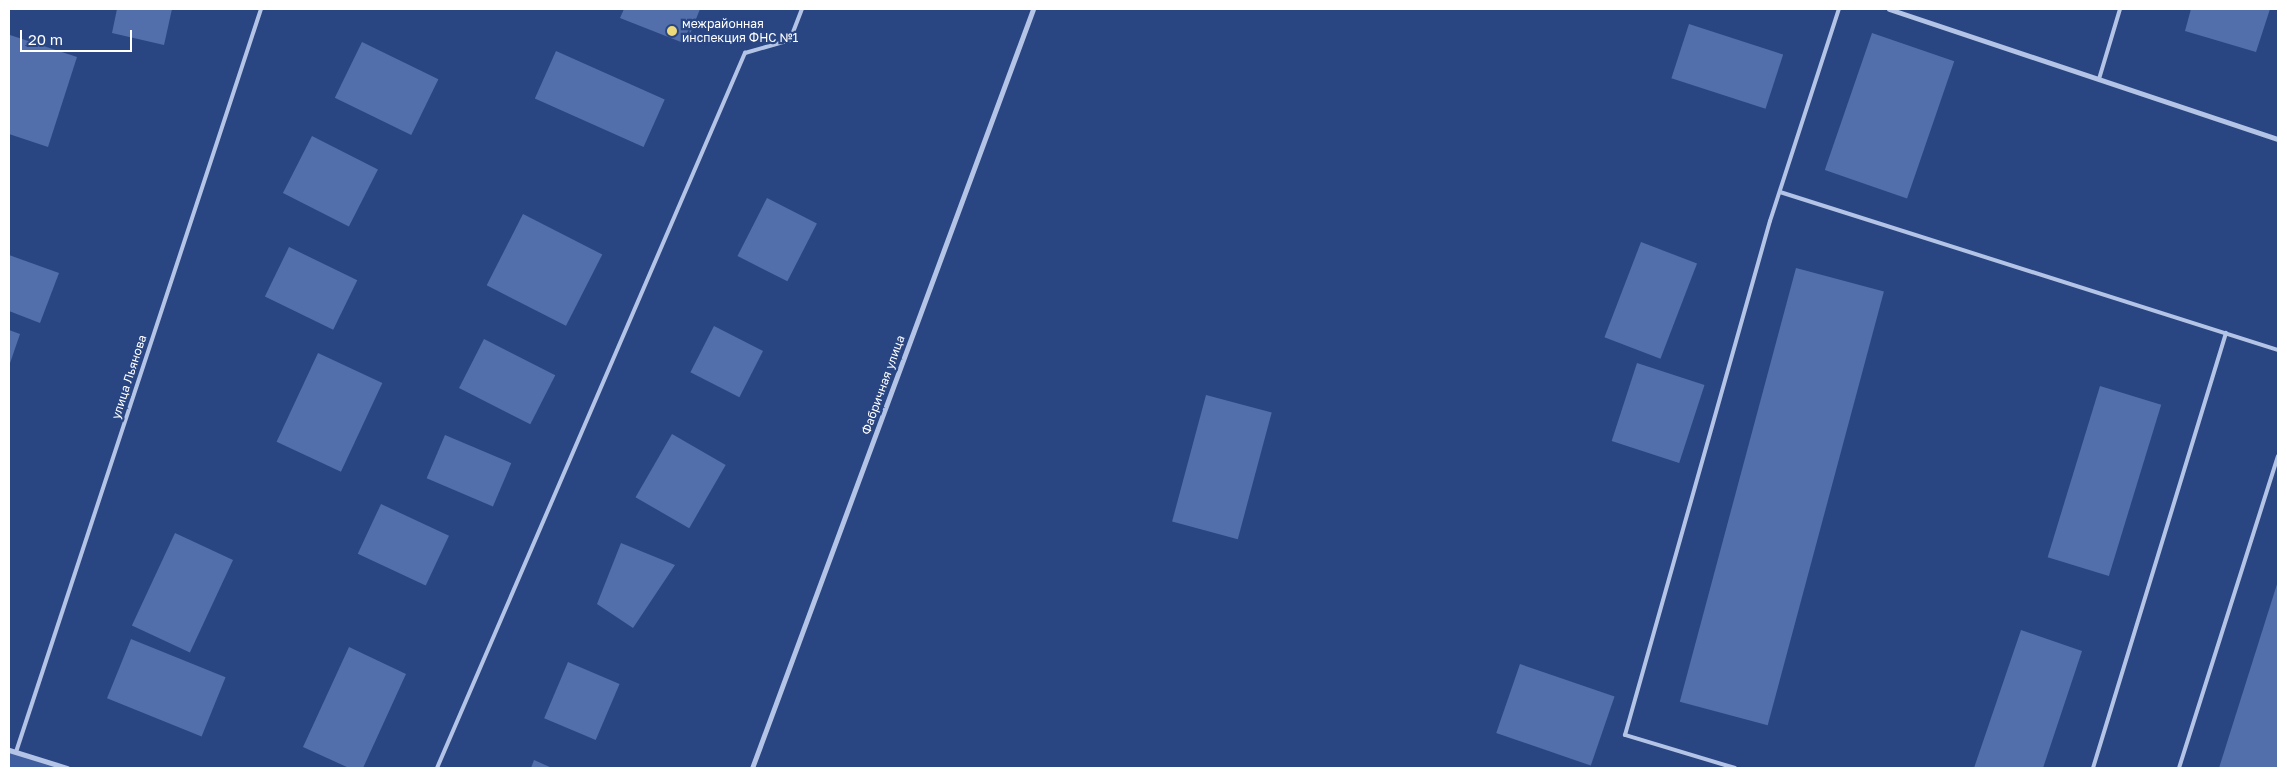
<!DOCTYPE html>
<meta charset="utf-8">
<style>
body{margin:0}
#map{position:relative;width:2287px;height:777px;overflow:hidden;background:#294683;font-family:"Golos Text",sans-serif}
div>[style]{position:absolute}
.green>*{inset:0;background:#3e5e9f}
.building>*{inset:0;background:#526fab;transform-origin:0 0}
.lane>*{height:4px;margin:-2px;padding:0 2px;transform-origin:2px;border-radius:2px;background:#b3c4e6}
.street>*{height:5px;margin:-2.5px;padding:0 2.5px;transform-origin:2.5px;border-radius:2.5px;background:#b3c4e6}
.dots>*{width:14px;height:14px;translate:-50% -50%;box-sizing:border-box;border:2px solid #294683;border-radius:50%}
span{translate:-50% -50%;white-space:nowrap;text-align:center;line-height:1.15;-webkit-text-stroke:4.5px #294683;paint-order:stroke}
.poi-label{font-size:12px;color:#fff}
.left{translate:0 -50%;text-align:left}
.street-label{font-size:12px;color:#fff}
.frame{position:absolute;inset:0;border:10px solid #fff;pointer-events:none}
.scale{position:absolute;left:20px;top:30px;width:112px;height:22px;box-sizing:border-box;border:2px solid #fff;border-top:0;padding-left:6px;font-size:15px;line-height:18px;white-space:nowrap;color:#fff;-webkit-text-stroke:4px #294683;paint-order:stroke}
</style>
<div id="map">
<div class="green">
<div style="clip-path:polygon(9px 750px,67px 768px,9px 768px)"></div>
</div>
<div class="building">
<div style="clip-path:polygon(117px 9px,172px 9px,164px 45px,112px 33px)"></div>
<div style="clip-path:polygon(624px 9px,700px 9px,686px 44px,620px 18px)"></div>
<div style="clip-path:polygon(2191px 9px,2270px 9px,2256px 52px,2185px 31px)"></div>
<div style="left:1689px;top:24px;width:99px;height:57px;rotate:18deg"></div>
<div style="left:1872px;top:33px;width:87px;height:145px;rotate:19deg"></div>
<div style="clip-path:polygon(10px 35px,77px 57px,48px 147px,9px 134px)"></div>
<div style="left:362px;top:42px;width:85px;height:62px;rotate:26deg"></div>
<div style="left:556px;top:51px;width:119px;height:52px;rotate:24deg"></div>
<div style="left:312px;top:136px;width:74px;height:64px;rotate:27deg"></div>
<div style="left:767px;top:198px;width:56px;height:65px;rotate:27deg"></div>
<div style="left:523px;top:214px;width:89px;height:80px;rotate:27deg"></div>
<div style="left:1641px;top:242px;width:60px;height:102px;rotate:21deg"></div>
<div style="left:289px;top:247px;width:76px;height:55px;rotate:26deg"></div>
<div style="clip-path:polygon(9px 255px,59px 273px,40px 323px,9px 311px)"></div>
<div style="left:1796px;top:268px;width:91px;height:449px;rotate:15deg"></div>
<div style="left:714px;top:326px;width:55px;height:52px;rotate:27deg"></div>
<div style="clip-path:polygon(9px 330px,20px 334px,9px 366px)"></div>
<div style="left:484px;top:339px;width:80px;height:55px;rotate:27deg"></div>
<div style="left:318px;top:353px;width:71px;height:98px;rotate:25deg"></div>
<div style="left:1637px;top:363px;width:71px;height:82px;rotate:18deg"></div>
<div style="left:2100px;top:386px;width:64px;height:179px;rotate:17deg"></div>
<div style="left:1206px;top:395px;width:68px;height:131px;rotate:15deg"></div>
<div style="left:672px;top:434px;width:62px;height:73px;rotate:30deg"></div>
<div style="left:445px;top:435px;width:72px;height:47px;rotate:23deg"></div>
<div style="left:381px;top:504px;width:75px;height:55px;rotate:25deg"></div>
<div style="left:175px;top:533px;width:64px;height:102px;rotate:25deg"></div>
<div style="clip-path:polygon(621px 543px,675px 565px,633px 628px,597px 604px)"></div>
<div style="clip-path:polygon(2278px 581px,2278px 768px,2219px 768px)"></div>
<div style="clip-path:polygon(2021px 630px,2082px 651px,2043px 768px,1974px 768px)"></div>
<div style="left:131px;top:639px;width:102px;height:64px;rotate:22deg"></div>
<div style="clip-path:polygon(349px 647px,406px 674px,363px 768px,349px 768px,303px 747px)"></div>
<div style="left:568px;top:662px;width:56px;height:61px;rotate:23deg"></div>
<div style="left:1520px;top:664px;width:100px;height:73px;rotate:19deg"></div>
<div style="clip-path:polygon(534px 760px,552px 768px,531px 768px)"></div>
</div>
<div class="lane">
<div style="left:2099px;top:79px;width:73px;rotate:-73.3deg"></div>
<div style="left:1780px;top:192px;width:522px;rotate:17.6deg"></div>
<div style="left:16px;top:752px;width:782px;rotate:-71.75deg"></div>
<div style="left:437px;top:768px;width:779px;rotate:-66.7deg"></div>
<div style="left:745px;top:53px;width:47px;rotate:-16.1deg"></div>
<div style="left:790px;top:40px;width:33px;rotate:-69deg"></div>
<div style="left:1735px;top:768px;width:115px;rotate:-163.3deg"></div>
<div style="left:1625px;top:735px;width:534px;rotate:-74.25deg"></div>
<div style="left:1770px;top:221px;width:223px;rotate:-72deg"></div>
<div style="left:2093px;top:768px;width:455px;rotate:-73deg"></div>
<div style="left:2179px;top:768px;width:327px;rotate:-72.4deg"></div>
</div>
<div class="street">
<div style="left:1889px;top:9px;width:410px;rotate:18.5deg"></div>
<div style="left:9px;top:750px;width:61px;rotate:17.2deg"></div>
<div style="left:752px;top:768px;width:809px;rotate:-69.68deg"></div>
</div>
<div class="dots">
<div style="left:672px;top:31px;background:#edda7b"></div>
</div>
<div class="poi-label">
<span class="left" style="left:682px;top:31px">межрайонная<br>инспекция ФНС №1</span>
</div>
<div class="street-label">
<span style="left:129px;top:377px;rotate:-72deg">улица Льянова</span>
<span style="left:883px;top:385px;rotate:-70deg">Фабричная улица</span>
</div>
<div class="frame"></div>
<div class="scale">20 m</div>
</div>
